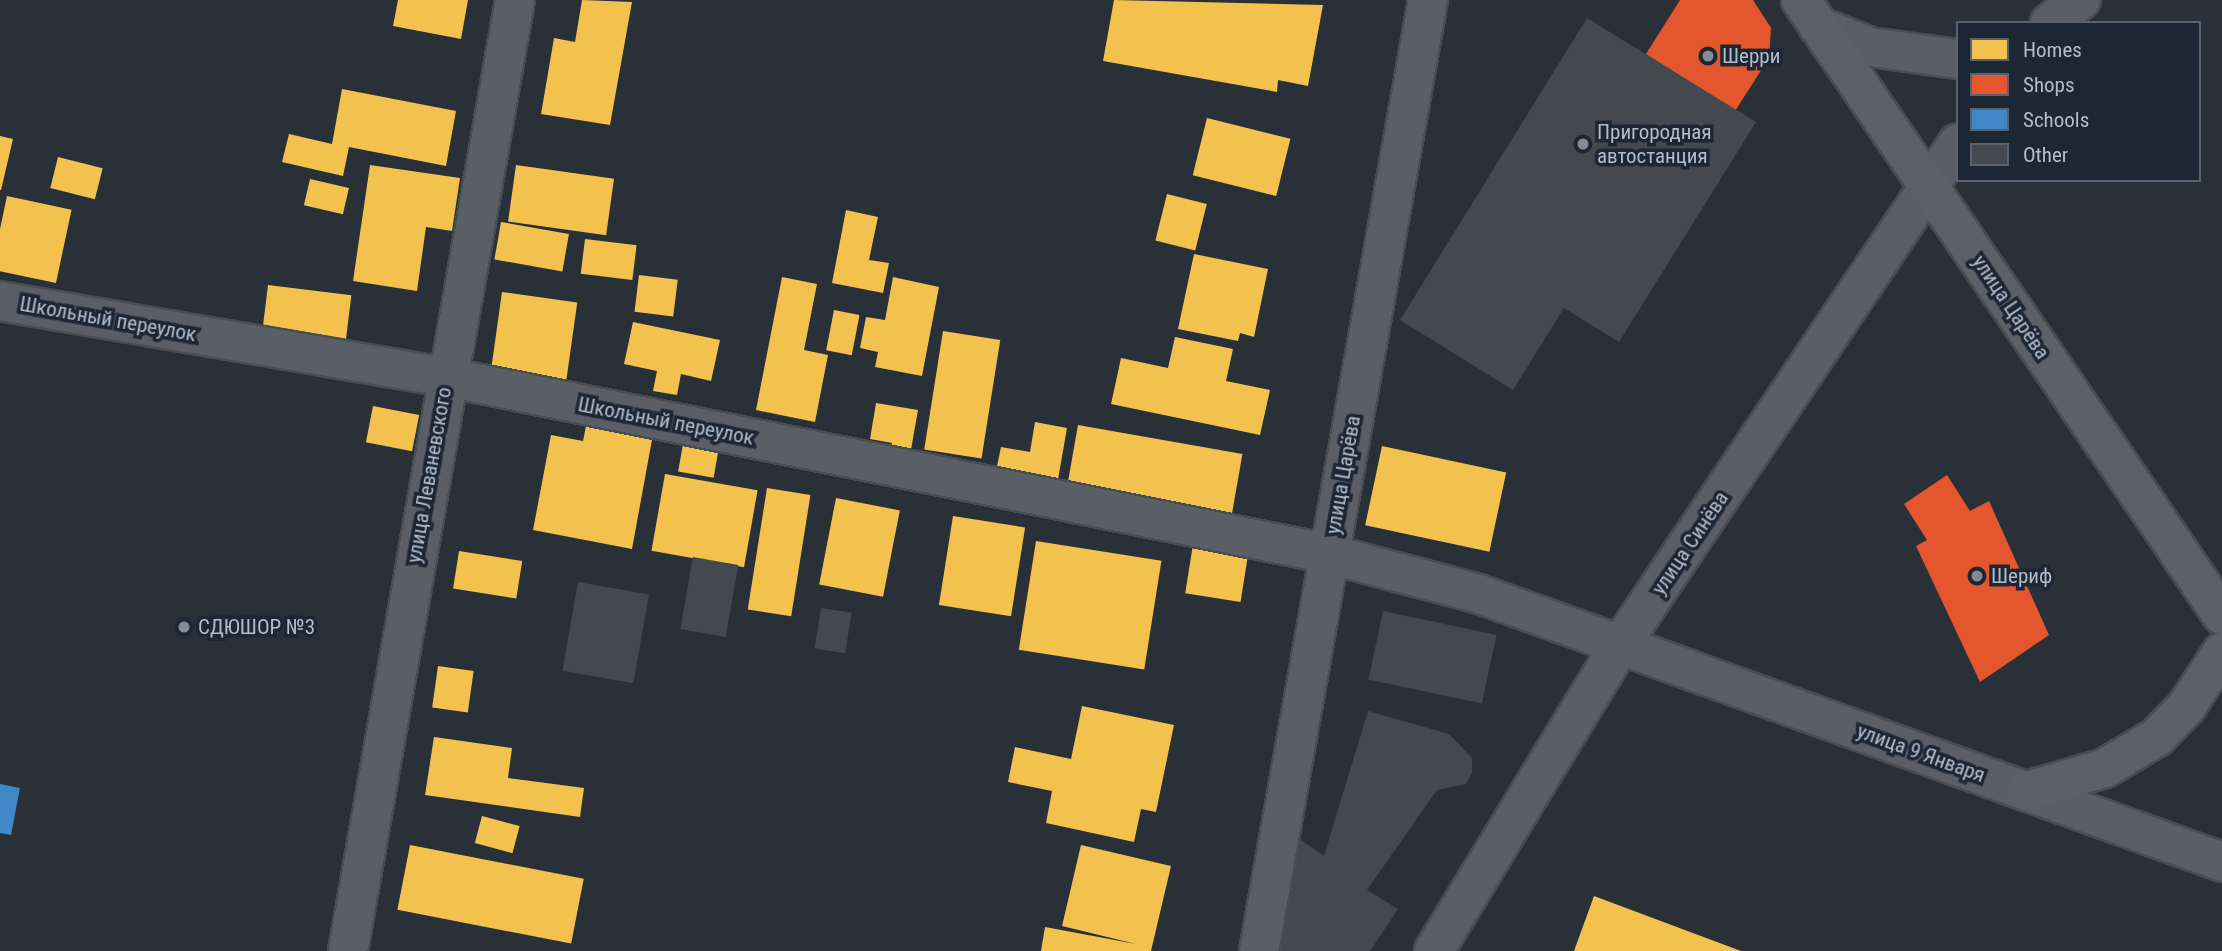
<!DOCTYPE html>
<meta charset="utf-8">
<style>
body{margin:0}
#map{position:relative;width:2222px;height:951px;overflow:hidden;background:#2a3038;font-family:"Roboto Condensed",sans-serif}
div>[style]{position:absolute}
.homes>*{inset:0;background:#f2c14e;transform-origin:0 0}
.shops>*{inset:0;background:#e4572e}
.schools>*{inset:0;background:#3f88c5}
.building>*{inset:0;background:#444950;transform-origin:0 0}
.roads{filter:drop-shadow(2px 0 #484c53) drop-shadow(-2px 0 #484c53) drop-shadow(0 2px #484c53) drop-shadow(0 -2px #484c53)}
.minor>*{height:38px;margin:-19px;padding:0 19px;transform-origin:19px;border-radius:19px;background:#5a5e66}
.primary>*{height:38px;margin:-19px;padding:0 19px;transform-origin:19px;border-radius:19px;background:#5c6168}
.dots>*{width:19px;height:19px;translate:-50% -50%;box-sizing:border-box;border:4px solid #1d2633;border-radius:50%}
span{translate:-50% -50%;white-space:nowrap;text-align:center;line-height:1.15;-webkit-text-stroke:7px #1d2633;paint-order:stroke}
.poi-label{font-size:21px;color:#b4bcc9}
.left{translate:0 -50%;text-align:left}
.street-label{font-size:21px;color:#b4bcc9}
.legend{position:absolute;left:1956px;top:21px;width:245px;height:161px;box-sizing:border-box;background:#1d2633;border:2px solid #59626f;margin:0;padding:9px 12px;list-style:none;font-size:21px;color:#b4bcc9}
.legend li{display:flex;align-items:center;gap:14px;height:35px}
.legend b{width:35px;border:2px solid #59626f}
</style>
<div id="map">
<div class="homes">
<div style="clip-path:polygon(398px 0,468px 0,461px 39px,393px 26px)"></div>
<div style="clip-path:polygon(582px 0,632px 2px,610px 125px,541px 114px,554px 38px,575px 42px)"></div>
<div style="clip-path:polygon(1114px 0,1323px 5px,1308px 86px,1278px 80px,1277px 92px,1103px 61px)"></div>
<div style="clip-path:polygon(342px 89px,456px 111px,446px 166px,349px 147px,343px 176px,282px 162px,289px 134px,332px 144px)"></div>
<div style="left:1207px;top:118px;width:86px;height:59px;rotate:14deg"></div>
<div style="clip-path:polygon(0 136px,13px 139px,1px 190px,0 190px)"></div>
<div style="left:58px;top:157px;width:46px;height:32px;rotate:14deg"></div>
<div style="clip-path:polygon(370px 165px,460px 178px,452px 231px,426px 227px,417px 291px,353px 281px)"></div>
<div style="left:516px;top:165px;width:99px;height:57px;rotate:8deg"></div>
<div style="left:310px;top:179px;width:40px;height:27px;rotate:13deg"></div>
<div style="left:1167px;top:194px;width:41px;height:48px;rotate:14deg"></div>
<div style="left:7px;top:196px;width:66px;height:75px;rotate:12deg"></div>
<div style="clip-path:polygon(846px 210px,878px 217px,869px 260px,889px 263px,883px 293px,832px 283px)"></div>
<div style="left:501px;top:222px;width:69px;height:38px;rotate:10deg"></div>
<div style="left:585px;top:239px;width:52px;height:35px;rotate:7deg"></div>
<div style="clip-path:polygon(1194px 254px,1268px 269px,1254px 337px,1240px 333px,1238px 341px,1178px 329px)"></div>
<div style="left:639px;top:275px;width:39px;height:37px;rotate:7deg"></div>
<div style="clip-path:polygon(782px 277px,817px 284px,804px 350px,828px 355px,815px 422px,756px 410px)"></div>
<div style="clip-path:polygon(893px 277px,939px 287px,922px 376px,875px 367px,878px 352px,860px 348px,866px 317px,885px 320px)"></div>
<div style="left:268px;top:285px;width:84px;height:45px;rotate:7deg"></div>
<div style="left:502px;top:292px;width:76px;height:86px;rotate:8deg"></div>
<div style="left:834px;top:310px;width:26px;height:41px;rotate:11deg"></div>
<div style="clip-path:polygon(633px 322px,720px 340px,711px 381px,681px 374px,677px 395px,653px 391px,657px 371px,624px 364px)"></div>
<div style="left:943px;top:331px;width:58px;height:120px;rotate:9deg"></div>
<div style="clip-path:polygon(1175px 337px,1233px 349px,1226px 381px,1270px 390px,1260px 435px,1111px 404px,1121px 358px,1168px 368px)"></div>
<div style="clip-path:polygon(876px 403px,918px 410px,908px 467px,888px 463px,892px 443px,870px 439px)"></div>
<div style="left:373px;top:406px;width:47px;height:37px;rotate:11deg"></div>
<div style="clip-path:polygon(588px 416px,654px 429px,632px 549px,533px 530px,551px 435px,583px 441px)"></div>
<div style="clip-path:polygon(1035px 422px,1067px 428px,1056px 491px,994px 481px,1001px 447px,1030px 452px)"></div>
<div style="left:1078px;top:425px;width:167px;height:67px;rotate:10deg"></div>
<div style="left:683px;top:444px;width:36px;height:28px;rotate:10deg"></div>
<div style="left:1382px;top:446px;width:127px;height:81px;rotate:12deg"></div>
<div style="left:665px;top:474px;width:94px;height:78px;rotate:10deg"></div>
<div style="left:767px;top:488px;width:44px;height:123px;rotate:9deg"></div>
<div style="left:836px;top:498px;width:65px;height:88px;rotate:11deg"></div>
<div style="left:953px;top:516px;width:73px;height:90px;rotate:9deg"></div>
<div style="left:1194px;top:538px;width:56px;height:56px;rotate:9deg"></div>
<div style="left:1036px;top:541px;width:127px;height:110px;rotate:9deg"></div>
<div style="left:459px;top:551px;width:64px;height:38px;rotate:9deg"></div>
<div style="left:438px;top:666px;width:36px;height:42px;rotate:8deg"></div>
<div style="clip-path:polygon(1082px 706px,1174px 725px,1156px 812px,1141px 809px,1134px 842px,1046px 823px,1052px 791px,1008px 782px,1015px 747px,1071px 759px)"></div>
<div style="clip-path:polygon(434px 737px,512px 748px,508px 778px,584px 788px,580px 817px,425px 795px)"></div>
<div style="left:482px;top:816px;width:39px;height:28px;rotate:15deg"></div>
<div style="left:410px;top:845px;width:177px;height:66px;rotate:11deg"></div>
<div style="clip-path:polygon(1081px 845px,1171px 866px,1151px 951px,1041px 951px,1045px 927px,1136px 944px,1062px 926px)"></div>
<div style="clip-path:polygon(1594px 896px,1741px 951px,1574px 951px)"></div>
</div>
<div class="shops">
<div style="clip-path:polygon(1680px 0,1753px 0,1771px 28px,1769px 58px,1735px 111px,1646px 54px)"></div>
<div style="clip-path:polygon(1947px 475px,1970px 511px,1989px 501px,2049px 635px,1980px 682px,1916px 546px,1927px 540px,1904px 504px)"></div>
</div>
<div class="schools">
<div style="clip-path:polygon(0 784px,20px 788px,11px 835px,0 833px)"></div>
</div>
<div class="building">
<div style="clip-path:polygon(1587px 18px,1756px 122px,1619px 342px,1564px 308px,1513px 390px,1400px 320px)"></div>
<div style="left:693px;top:557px;width:46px;height:73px;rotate:10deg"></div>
<div style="left:578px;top:582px;width:72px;height:90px;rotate:10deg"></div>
<div style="left:821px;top:608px;width:31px;height:41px;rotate:9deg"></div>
<div style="left:1383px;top:611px;width:116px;height:70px;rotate:12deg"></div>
<div style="clip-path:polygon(1368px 711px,1449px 734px,1472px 758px,1472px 773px,1466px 784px,1437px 790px,1367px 890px,1398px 909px,1370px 951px,1269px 951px,1294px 835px,1324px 856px)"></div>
</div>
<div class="roads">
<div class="minor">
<div style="left:2050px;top:23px;width:39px;rotate:-37deg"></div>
<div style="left:1818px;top:26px;width:56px;rotate:22deg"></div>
<div style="left:1870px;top:47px;width:89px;rotate:7.8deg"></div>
<div style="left:0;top:301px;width:452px;rotate:9.7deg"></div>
<div style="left:446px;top:377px;width:901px;rotate:11.33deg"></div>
<div style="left:1329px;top:554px;width:155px;rotate:14.9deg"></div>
<div style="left:1479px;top:594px;width:790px;rotate:19.83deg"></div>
<div style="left:348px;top:951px;width:966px;rotate:-80.04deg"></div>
<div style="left:1259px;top:951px;width:966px;rotate:-79.92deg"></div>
<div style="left:1434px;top:951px;width:356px;rotate:-58.7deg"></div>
<div style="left:1619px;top:647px;width:607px;rotate:-56.07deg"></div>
</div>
<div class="primary">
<div style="left:1801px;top:0;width:745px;rotate:55.61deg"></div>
<div style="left:2027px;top:791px;width:81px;rotate:-16.4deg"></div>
<div style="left:2105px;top:768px;width:61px;rotate:-30.8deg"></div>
<div style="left:2157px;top:737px;width:43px;rotate:-45.9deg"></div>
<div style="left:2187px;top:706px;width:64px;rotate:-57.1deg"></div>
</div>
</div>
<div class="dots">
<div style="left:1708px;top:56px;background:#848b96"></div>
<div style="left:1583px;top:144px;background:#848b96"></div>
<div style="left:1977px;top:576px;background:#848b96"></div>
<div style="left:184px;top:627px;background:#848b96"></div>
</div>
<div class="poi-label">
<span class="left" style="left:1722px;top:56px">Шерри</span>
<span class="left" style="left:1597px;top:144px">Пригородная<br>автостанция</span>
<span class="left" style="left:1991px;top:576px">Шериф</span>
<span class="left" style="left:198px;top:627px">СДЮШОР №3</span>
</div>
<div class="street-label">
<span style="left:2011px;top:307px;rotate:56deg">улица Царёва</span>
<span style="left:108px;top:319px;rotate:10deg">Школьный переулок</span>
<span style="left:666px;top:421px;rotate:11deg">Школьный переулок</span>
<span style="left:429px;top:475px;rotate:-80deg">улица Леваневского</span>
<span style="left:1343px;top:475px;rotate:-80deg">улица Царёва</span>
<span style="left:1690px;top:543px;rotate:-56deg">улица Синёва</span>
<span style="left:1921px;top:753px;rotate:20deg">улица 9 Января</span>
</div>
<ul class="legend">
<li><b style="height:19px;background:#f2c14e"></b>Homes</li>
<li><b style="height:19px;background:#e4572e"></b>Shops</li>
<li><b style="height:19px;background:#3f88c5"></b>Schools</li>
<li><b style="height:19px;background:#444950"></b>Other</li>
</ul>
</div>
